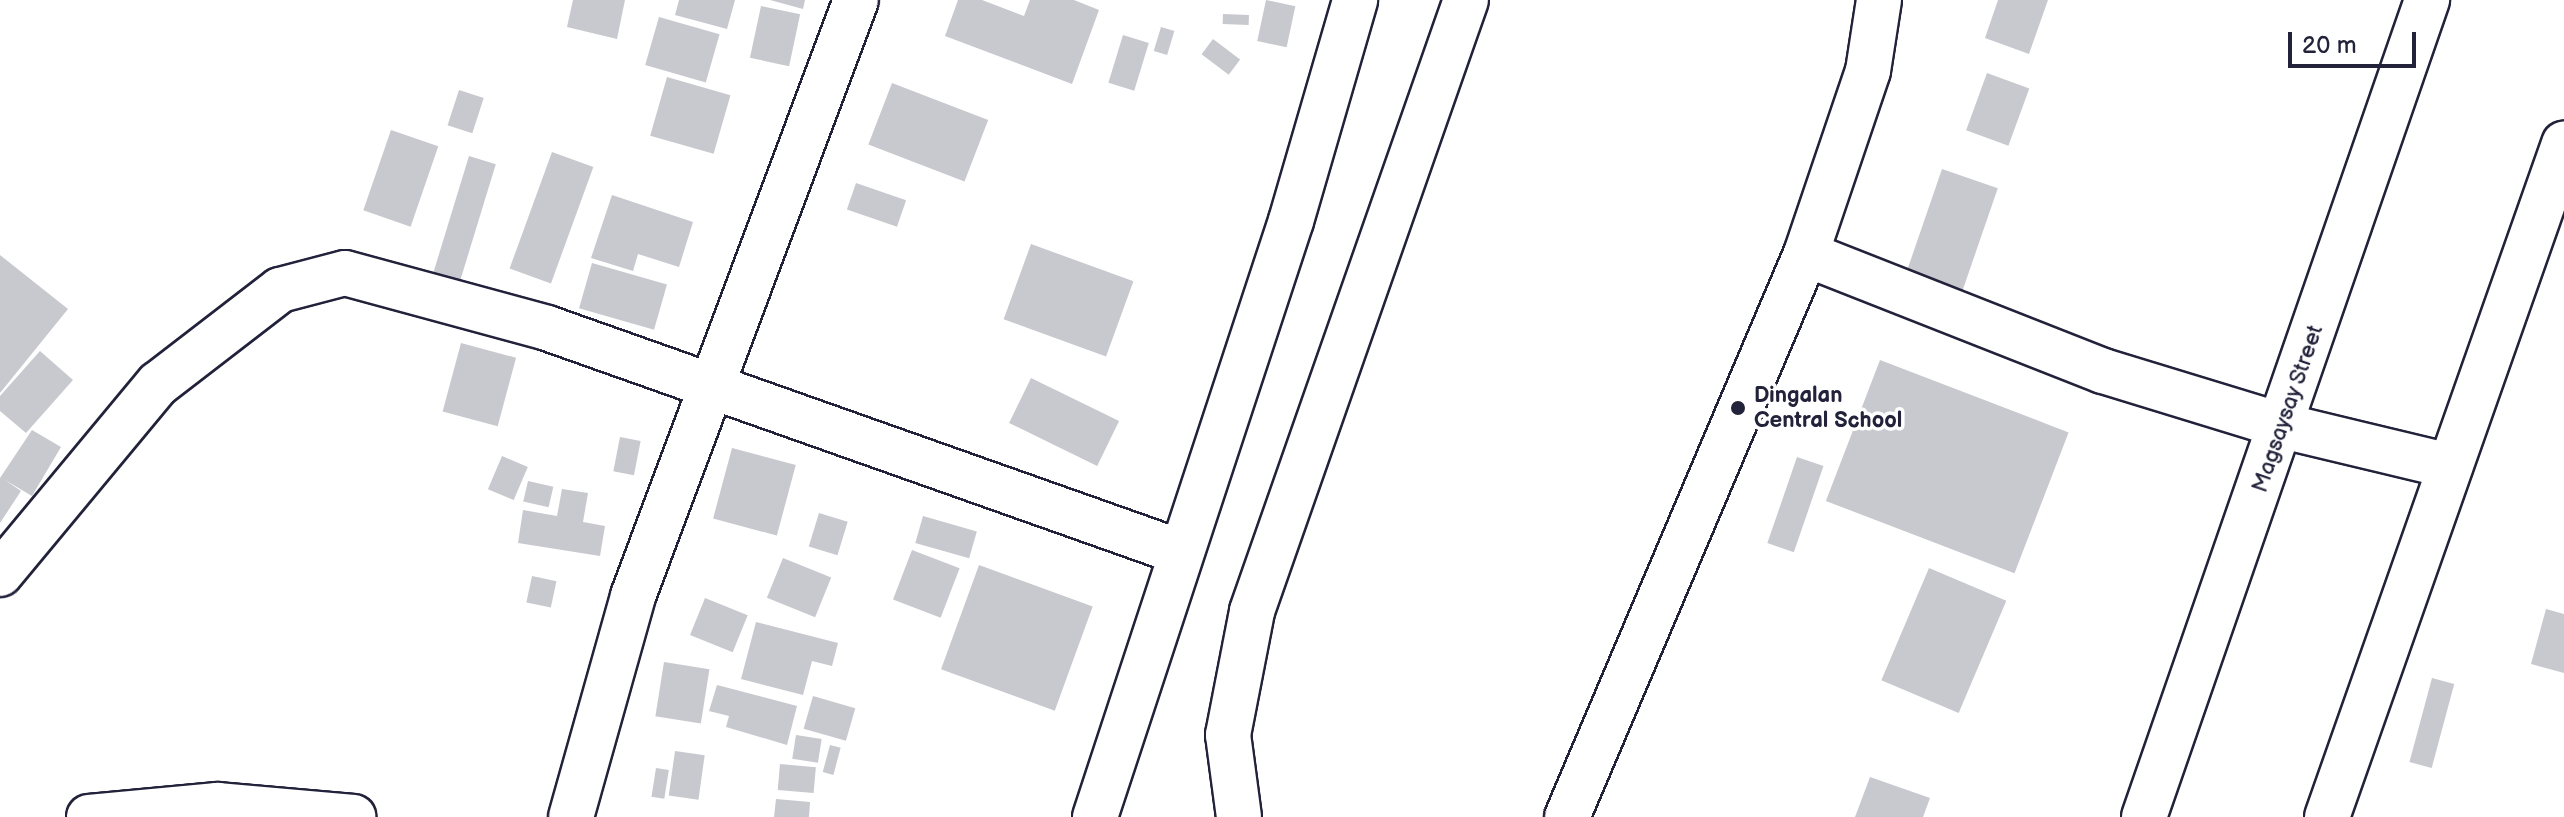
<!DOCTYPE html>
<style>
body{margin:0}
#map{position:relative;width:2564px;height:817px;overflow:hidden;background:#fff;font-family:"Balsamiq Sans",sans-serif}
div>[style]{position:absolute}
.building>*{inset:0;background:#c8c8cf;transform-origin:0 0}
.roads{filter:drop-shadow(2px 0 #22223b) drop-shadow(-2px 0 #22223b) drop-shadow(0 2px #22223b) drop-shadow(0 -2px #22223b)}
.minor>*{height:44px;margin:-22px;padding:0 22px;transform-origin:22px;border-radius:22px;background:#fff}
.major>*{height:44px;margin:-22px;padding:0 22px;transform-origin:22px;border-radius:22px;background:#fff}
.dots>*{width:22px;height:22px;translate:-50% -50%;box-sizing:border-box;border:4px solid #fff;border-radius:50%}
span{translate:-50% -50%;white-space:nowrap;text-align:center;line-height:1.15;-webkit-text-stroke:7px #fff;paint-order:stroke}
.poi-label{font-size:22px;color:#22223b;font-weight:700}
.left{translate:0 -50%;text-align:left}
.street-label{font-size:22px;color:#22223b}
.scale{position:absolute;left:2288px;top:32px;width:128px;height:36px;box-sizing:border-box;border:4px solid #22223b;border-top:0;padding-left:10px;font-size:24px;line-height:28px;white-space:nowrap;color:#22223b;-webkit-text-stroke:6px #fff;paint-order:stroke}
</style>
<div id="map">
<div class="building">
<div style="clip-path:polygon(573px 0,625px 0,617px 39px,567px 27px)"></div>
<div style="clip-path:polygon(679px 0,735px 0,727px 29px,675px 15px)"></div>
<div style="clip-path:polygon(770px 0,805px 0,803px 9px)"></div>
<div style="clip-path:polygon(958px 0,982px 0,1024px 16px,1030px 0,1074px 0,1099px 10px,1072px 84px,945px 36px)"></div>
<div style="left:1266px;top:0;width:30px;height:42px;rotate:12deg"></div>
<div style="clip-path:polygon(1998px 0,2048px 0,2029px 54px,1985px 38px)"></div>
<div style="left:761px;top:6px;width:40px;height:53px;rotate:12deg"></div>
<div style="left:1223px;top:14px;width:26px;height:10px;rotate:2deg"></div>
<div style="left:659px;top:17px;width:63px;height:50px;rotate:16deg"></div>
<div style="left:1161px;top:27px;width:14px;height:25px;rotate:17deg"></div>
<div style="left:1123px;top:35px;width:27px;height:50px;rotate:17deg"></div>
<div style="left:1213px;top:39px;width:34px;height:19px;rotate:37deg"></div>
<div style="left:1987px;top:73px;width:45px;height:61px;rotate:20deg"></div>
<div style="left:667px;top:77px;width:66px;height:61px;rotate:16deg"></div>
<div style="left:892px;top:83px;width:103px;height:66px;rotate:21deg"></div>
<div style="left:459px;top:90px;width:26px;height:37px;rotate:18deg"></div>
<div style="left:391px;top:130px;width:50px;height:85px;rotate:19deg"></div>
<div style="left:552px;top:152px;width:44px;height:124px;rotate:20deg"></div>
<div style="left:469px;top:156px;width:28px;height:126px;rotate:17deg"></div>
<div style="left:1942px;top:169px;width:59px;height:118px;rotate:19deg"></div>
<div style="left:856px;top:183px;width:53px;height:28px;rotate:19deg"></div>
<div style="clip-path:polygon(612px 195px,693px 222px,679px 267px,638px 254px,633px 271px,591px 258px)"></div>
<div style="left:1031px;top:244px;width:109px;height:80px;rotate:20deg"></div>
<div style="clip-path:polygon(0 255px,68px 309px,0 393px)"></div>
<div style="left:592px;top:263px;width:78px;height:47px;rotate:16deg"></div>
<div style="left:461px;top:343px;width:57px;height:71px;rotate:15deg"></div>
<div style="clip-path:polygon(40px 351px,73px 380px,26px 433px,0 411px,0 396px)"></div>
<div style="left:1880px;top:360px;width:202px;height:151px;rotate:21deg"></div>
<div style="left:1031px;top:378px;width:98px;height:50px;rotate:26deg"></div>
<div style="clip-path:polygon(32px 430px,61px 447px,32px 496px,5px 480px,21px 491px,0 523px,0 478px)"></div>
<div style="left:620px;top:437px;width:21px;height:35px;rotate:11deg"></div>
<div style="left:732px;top:448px;width:66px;height:73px;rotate:15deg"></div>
<div style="left:502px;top:456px;width:28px;height:36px;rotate:23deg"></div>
<div style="left:1797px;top:457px;width:28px;height:91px;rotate:19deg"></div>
<div style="left:528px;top:481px;width:26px;height:21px;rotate:13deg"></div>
<div style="clip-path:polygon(562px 489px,588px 493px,583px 522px,605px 526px,600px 556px,518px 543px,523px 510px,557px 516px)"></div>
<div style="left:819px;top:513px;width:30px;height:35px;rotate:17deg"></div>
<div style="left:923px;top:516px;width:56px;height:28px;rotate:16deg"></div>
<div style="left:912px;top:550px;width:51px;height:53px;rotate:21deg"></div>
<div style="left:783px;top:558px;width:52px;height:43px;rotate:22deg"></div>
<div style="left:979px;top:565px;width:121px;height:111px;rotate:20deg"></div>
<div style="left:1929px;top:568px;width:84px;height:122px;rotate:23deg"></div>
<div style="left:532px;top:576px;width:25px;height:27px;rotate:12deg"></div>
<div style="left:705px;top:598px;width:46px;height:40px;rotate:22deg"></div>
<div style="clip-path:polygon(2546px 609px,2564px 614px,2564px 673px,2531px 664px)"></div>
<div style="clip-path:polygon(756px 622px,838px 643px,832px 666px,812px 661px,803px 695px,741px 679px)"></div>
<div style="left:664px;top:662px;width:46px;height:55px;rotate:9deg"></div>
<div style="left:2432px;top:678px;width:23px;height:87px;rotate:15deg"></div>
<div style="clip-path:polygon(717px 685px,797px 706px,787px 745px,726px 727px,729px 716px,709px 711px)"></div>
<div style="left:813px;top:696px;width:44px;height:34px;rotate:16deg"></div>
<div style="left:796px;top:735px;width:26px;height:24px;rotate:9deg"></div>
<div style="left:830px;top:745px;width:11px;height:28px;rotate:15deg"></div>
<div style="left:675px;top:751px;width:30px;height:45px;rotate:8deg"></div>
<div style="left:780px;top:764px;width:36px;height:26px;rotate:5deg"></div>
<div style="left:656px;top:768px;width:13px;height:29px;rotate:9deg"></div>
<div style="clip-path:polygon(1870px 777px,1930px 798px,1923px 817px,1855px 817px)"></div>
<div style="clip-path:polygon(776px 799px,810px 802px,809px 817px,774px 817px)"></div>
</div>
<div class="roads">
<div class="minor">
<div style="left:1806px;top:254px;width:319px;rotate:21.5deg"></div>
<div style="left:2103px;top:371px;width:188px;rotate:17deg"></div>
<div style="left:2283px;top:426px;width:172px;rotate:13.5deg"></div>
<div style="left:0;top:574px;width:247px;rotate:-50.3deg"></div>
<div style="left:158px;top:384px;width:154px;rotate:-37.6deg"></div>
<div style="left:280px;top:290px;width:67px;rotate:-14.7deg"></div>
<div style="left:345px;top:273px;width:209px;rotate:15.2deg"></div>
<div style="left:547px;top:328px;width:671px;rotate:19.49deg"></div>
<div style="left:571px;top:817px;width:230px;rotate:-74.3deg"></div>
<div style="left:633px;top:596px;width:636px;rotate:-69.49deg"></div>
<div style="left:1095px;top:817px;width:627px;rotate:-71.8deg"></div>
<div style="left:1291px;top:221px;width:230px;rotate:-73.8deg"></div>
<div style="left:1239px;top:817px;width:83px;rotate:-97.6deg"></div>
<div style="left:1228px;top:735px;width:126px;rotate:-79deg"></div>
<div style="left:1252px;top:611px;width:647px;rotate:-70.7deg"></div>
<div style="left:1567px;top:817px;width:612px;rotate:-67deg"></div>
<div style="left:1806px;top:254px;width:193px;rotate:-71.3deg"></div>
<div style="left:1868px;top:71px;width:72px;rotate:-81.2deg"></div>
<div style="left:2144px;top:817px;width:865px;rotate:-70.89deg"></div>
<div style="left:2327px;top:817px;width:714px;rotate:-70.6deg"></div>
</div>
<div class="major">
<div style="left:89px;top:817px;width:129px;rotate:-5.4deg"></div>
<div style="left:217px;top:805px;width:137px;rotate:5deg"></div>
</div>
</div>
<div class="dots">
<div style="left:1738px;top:408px;background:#22223b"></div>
</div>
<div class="poi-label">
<span class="left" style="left:1754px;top:408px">Dingalan<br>Central School</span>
</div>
<div class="street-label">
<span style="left:2288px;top:409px;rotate:-71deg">Magsaysay Street</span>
</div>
<div class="scale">20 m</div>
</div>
